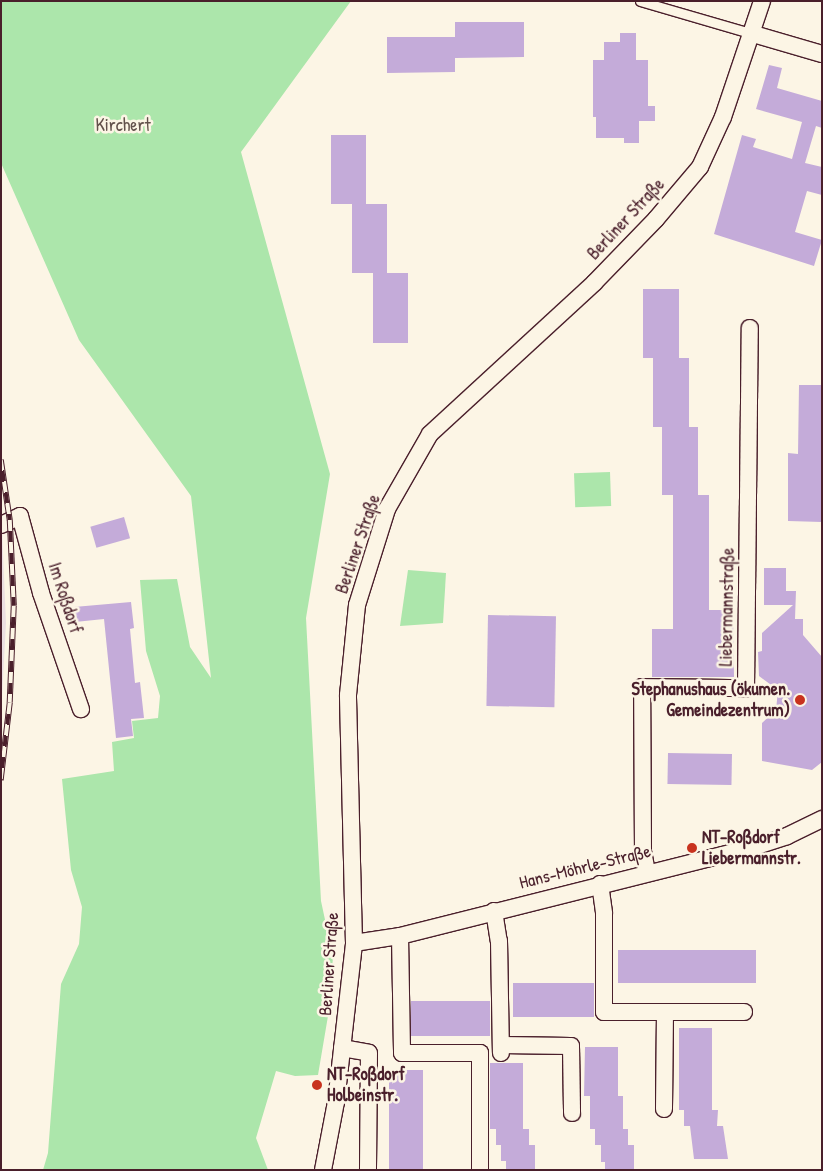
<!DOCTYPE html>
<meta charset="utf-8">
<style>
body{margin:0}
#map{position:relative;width:823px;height:1171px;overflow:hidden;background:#fcf5e5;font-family:"Patrick Hand",sans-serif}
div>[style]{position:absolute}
.built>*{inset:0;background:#ebdfe1}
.green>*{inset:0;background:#ace6ab;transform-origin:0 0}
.building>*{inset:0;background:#c4abd9;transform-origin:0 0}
.roads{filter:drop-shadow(1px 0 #4a1f2b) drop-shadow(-1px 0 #4a1f2b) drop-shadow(0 1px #4a1f2b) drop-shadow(0 -1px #4a1f2b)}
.service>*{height:9px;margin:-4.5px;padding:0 4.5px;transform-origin:4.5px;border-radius:4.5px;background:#fcf5e5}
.minor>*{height:16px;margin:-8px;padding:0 8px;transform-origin:8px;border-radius:8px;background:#fcf5e5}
.rail>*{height:5.5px;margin-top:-2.75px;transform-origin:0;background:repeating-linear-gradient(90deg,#fcf5e5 0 11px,#4a1f2b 0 22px);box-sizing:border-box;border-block:1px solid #4a1f2b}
.dots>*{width:14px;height:14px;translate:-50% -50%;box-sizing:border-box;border:2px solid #fcf5e5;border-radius:50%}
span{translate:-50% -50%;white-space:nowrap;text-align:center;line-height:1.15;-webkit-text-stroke:5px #fcf5e5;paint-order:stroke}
.park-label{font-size:18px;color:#62514b}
.street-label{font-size:18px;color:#4a1f2b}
.poi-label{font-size:18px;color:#4a1f2b;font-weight:700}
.right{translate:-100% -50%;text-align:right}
.left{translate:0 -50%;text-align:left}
.frame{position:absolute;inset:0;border:2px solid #4a1f2b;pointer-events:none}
</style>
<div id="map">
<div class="built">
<div style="clip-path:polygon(1px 507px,6px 623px,1px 715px)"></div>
</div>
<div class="green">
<div style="clip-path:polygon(1px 1px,351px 1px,241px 152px,330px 474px,306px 618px,321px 901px,333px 957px,328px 1016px,318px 1075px,295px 1076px,276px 1071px,256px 1138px,268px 1170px,43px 1170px,48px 1153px,61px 984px,79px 944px,82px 907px,71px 870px,62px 779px,114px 771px,112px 742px,134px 738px,132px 721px,158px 718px,160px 696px,146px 651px,140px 580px,177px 579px,190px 647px,211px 678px,191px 496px,79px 340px,1px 163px)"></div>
<div style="left:610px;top:472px;width:34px;height:36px;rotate:88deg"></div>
<div style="clip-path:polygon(408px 570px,446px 573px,443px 623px,400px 626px)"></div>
</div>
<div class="building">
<div style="clip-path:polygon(455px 22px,524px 22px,524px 57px,455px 58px,455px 72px,387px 73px,387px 37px,455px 37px)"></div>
<div style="clip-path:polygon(620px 33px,636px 33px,636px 60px,648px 60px,648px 106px,655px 106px,655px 121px,639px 121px,639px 143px,624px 143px,624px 138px,596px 138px,596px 117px,593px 117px,593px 60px,604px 60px,604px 42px,620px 42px)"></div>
<div style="clip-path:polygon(769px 65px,782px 68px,777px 88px,822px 101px,822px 128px,816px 126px,805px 163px,822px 167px,822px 195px,807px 191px,795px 232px,822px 240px,814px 266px,714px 234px,742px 135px,756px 139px,753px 147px,792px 159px,802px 122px,756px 109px)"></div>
<div style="clip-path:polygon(331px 135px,366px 135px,366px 204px,387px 204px,387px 273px,408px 273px,408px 343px,373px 343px,373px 273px,352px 273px,352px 204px,331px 204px)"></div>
<div style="clip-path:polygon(643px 289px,679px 289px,679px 358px,689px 358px,689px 427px,698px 427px,698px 495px,709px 495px,709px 610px,733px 610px,734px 677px,652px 677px,652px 629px,673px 629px,673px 495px,662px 495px,662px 427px,653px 427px,653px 358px,643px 358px)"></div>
<div style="clip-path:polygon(799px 385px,822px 385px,822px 522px,788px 521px,788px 453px,798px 454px)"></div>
<div style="left:124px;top:517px;width:22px;height:35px;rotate:74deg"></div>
<div style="clip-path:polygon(764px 568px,786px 568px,786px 591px,796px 591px,795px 619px,803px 619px,803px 635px,822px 657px,822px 762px,812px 770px,762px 761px,762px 723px,776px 710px,778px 690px,759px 676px,758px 652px,762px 651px,762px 633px,793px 605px,764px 605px)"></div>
<div style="clip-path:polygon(131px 602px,134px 628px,130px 629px,135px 683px,140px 682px,144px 718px,131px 719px,133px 736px,116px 738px,104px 619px,75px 622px,74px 607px)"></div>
<div style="left:488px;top:615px;width:68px;height:91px;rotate:1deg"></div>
<div style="left:668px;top:753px;width:64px;height:31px;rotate:1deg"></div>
<div style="left:618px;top:950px;width:138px;height:33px"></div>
<div style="left:513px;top:983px;width:81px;height:34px"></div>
<div style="left:411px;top:1001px;width:79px;height:35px"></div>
<div style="clip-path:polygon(679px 1028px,712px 1028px,712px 1110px,718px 1110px,717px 1126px,723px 1126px,728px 1159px,694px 1159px,690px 1126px,684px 1126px,684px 1110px,679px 1110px)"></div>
<div style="clip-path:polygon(585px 1047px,618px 1047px,618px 1096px,623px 1096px,623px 1129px,628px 1129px,628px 1145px,634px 1145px,634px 1170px,605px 1170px,605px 1162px,601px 1162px,601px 1145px,595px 1145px,595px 1129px,590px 1129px,590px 1096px,584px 1096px)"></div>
<div style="clip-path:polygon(490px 1063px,523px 1063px,523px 1129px,529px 1129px,529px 1145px,535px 1145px,535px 1170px,506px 1170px,506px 1161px,501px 1161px,501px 1145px,496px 1145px,496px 1129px,490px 1129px)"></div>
<div style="left:389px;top:1070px;width:34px;height:100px"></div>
</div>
<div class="roads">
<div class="service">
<div style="left:640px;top:1px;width:115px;rotate:16.2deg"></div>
</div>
<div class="minor">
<div style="left:750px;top:33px;width:75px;rotate:16.3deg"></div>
<div style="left:1px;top:525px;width:21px;rotate:-25deg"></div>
<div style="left:20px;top:516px;width:80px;rotate:74.7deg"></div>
<div style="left:41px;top:593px;width:123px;rotate:71deg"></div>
<div style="left:647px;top:872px;width:20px;rotate:-101deg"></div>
<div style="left:643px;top:852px;width:165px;rotate:-90.3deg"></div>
<div style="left:642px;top:687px;width:104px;rotate:0.6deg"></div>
<div style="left:746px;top:688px;width:360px;rotate:-89.4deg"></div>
<div style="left:600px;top:884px;width:30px;rotate:82deg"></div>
<div style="left:604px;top:914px;width:98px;rotate:90deg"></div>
<div style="left:604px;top:1012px;width:61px"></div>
<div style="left:665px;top:1012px;width:97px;rotate:90.6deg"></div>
<div style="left:494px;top:911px;width:30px;rotate:81deg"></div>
<div style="left:499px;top:941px;width:112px;rotate:89deg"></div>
<div style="left:400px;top:936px;width:117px;rotate:89deg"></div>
<div style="left:402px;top:1053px;width:78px"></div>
<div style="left:480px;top:1053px;width:117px;rotate:90deg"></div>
<div style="left:354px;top:943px;width:47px;rotate:-8.7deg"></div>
<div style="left:400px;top:936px;width:365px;rotate:-14.1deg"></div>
<div style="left:754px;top:847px;width:35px;rotate:-18deg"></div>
<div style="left:787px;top:836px;width:39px;rotate:-26deg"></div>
<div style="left:665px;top:1012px;width:79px"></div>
<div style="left:501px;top:1045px;width:70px;rotate:0.8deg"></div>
<div style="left:571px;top:1046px;width:67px;rotate:89.1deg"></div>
<div style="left:342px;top:1048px;width:27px;rotate:10deg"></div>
<div style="left:369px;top:1053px;width:117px;rotate:90.5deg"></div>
<div style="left:323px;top:1170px;width:69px;rotate:-79.2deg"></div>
<div style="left:336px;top:1102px;width:160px;rotate:-83.5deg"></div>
<div style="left:354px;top:943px;width:248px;rotate:-91.4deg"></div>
<div style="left:348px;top:695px;width:90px;rotate:-84.3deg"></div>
<div style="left:357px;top:605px;width:101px;rotate:-72.6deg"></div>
<div style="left:387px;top:509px;width:86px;rotate:-60.2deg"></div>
<div style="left:430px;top:434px;width:223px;rotate:-42.6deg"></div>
<div style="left:594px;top:283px;width:89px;rotate:-45.9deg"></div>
<div style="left:656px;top:219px;width:68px;rotate:-49.8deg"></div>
<div style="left:700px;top:167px;width:55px;rotate:-65.3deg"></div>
<div style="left:723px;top:117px;width:122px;rotate:-71.4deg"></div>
</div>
</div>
<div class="rail">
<div style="left:1px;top:460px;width:61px;rotate:81.5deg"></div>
<div style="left:10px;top:520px;width:86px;rotate:87.3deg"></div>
<div style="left:14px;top:606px;width:97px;rotate:92.4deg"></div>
<div style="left:10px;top:703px;width:78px;rotate:96.7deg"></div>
</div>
<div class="dots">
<div style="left:800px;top:700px;background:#c8321e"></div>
<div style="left:692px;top:848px;background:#c8321e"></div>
<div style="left:317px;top:1085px;background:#c8321e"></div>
</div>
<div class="park-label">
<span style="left:123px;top:125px">Kirchert</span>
</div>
<div class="street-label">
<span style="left:626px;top:219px;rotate:-47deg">Berliner Straße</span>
<span style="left:358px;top:544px;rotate:-71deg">Berliner Straße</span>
<span style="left:65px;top:598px;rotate:72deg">Im Roßdorf</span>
<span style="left:727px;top:607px;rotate:-89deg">Liebermannstraße</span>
<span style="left:585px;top:867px;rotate:-14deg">Hans-Möhrle-Straße</span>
<span style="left:329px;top:964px;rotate:-86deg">Berliner Straße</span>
</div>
<div class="poi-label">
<span class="right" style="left:790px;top:700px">Stephanushaus (ökumen.<br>Gemeindezentrum)</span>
<span class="left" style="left:702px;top:848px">NT-Roßdorf<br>Liebermannstr.</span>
<span class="left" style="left:327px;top:1085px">NT-Roßdorf<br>Holbeinstr.</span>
</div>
<div class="frame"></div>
</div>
